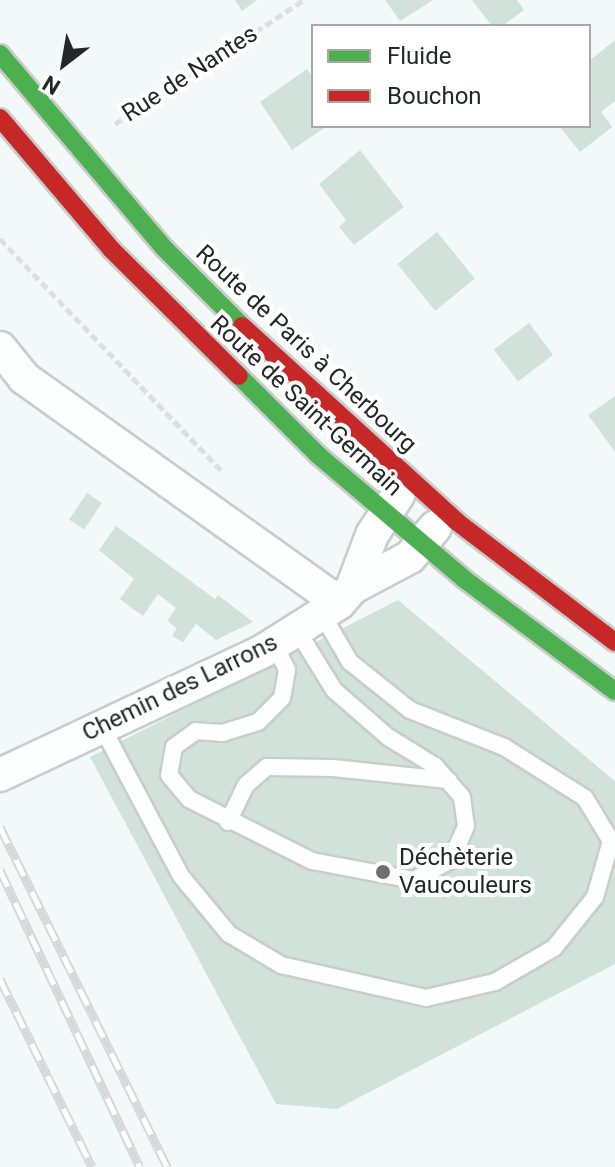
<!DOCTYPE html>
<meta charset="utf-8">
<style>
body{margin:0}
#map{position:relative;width:615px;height:1167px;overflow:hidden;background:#f3f9f8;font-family:Roboto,sans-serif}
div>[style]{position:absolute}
.building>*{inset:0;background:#d0e2d9;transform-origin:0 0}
.path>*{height:5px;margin-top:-2.5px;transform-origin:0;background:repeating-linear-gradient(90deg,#dee0df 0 8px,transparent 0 12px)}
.roads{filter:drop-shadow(2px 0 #c8cdcc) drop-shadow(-2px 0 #c8cdcc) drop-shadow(0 2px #c8cdcc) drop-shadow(0 -2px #c8cdcc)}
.lane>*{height:16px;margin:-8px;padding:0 8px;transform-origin:8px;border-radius:8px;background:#fdfefe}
.street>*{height:32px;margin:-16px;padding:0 16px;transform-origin:16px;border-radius:16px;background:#fdfefe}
.fast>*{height:18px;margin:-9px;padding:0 9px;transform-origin:9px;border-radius:9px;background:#4caf50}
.jam>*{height:18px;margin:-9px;padding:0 9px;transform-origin:9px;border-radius:9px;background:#c62828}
.rail>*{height:9px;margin-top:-4.5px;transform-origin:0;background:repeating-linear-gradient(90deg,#fff 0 18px,#d7d9d9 0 36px);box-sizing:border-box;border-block:2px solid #d7d9d9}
.dots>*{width:22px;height:22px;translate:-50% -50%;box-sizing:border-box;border:4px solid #fff;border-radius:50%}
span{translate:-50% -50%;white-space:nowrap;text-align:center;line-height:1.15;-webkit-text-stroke:8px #fff;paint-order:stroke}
.street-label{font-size:24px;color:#232727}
.poi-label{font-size:24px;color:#232727}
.left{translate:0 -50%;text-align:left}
.legend{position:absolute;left:311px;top:24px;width:280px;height:104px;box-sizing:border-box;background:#fff;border:2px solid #a7a9a9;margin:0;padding:10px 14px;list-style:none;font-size:24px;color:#232727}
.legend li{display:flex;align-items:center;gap:16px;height:40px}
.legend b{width:40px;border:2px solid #a7a9a9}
.north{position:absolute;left:24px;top:24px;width:80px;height:80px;-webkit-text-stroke:6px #fff;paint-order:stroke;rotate:211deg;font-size:22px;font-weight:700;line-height:32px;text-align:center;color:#232727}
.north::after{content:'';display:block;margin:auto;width:28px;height:36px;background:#232727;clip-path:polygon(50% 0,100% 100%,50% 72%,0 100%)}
</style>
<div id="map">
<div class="building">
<div style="clip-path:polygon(235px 0,257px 0,242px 11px)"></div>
<div style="clip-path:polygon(385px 0,433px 0,400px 21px)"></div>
<div style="clip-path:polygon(472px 0,517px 0,524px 10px,502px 26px,492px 26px)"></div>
<div style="clip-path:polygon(615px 40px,615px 101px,601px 112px,612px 127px,580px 152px,559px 126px,589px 126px,589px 61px)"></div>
<div style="clip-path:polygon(307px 69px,313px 78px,313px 126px,327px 126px,292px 150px,260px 102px)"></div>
<div style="clip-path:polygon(360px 150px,404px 207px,354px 245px,339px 227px,346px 220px,319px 184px)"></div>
<div style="left:437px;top:232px;width:60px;height:51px;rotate:51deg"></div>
<div style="left:529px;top:323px;width:40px;height:44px;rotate:53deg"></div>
<div style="clip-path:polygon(615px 396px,615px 452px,588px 415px)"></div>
<div style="left:87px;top:493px;width:18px;height:32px;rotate:34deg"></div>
<div style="clip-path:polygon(116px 526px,215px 599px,218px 595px,253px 622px,216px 640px,196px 624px,183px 642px,172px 636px,177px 628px,167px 621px,176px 608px,158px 594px,143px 616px,133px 609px,120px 599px,134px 579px,99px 550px)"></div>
<div style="clip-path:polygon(398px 600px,615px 781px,615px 964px,337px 1109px,276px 1104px,90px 757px)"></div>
</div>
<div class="path">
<div style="left:115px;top:124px;width:226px;rotate:-33.3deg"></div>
<div style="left:0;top:239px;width:321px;rotate:46.3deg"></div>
</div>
<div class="roads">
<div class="lane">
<div style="left:274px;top:644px;width:29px;rotate:63deg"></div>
<div style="left:287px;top:670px;width:28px;rotate:100deg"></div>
<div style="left:282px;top:698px;width:34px;rotate:135deg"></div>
<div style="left:258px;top:722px;width:37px;rotate:163deg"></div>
<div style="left:223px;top:733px;width:27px;rotate:-176deg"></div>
<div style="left:196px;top:731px;width:27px;rotate:144deg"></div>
<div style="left:174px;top:747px;width:28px;rotate:100deg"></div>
<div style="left:169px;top:775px;width:31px;rotate:50deg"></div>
<div style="left:189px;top:799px;width:138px;rotate:26.8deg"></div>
<div style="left:312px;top:861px;width:104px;rotate:10.6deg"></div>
<div style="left:414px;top:880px;width:42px;rotate:-28.4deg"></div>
<div style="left:451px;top:860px;width:37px;rotate:-66deg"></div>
<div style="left:466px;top:826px;width:29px;rotate:-98deg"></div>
<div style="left:462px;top:797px;width:41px;rotate:-131.1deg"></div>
<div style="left:435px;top:766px;width:55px;rotate:-148.3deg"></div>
<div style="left:388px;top:737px;width:72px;rotate:-139deg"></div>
<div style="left:334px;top:690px;width:70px;rotate:-121.7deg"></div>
<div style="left:102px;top:727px;width:169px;rotate:62.1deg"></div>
<div style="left:181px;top:876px;width:75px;rotate:50.4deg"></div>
<div style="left:229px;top:934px;width:61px;rotate:30.8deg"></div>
<div style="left:281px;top:965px;width:149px;rotate:12.8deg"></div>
<div style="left:426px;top:998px;width:71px;rotate:-13.1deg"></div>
<div style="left:495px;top:982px;width:68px;rotate:-30deg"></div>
<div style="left:554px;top:948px;width:65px;rotate:-51.2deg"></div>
<div style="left:595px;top:897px;width:58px;rotate:-74.1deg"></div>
<div style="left:611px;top:841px;width:50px;rotate:-121.2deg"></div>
<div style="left:585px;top:798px;width:96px;rotate:-147.8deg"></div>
<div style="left:504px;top:747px;width:101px;rotate:-158.5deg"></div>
<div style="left:410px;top:710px;width:77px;rotate:-141.3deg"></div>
<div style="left:350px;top:662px;width:56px;rotate:-120.3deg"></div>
<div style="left:228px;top:822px;width:41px;rotate:-64.1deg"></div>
<div style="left:246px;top:785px;width:28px;rotate:-41deg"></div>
<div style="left:267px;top:767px;width:66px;rotate:0.9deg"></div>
<div style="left:333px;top:768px;width:116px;rotate:6deg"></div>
</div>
<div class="street">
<div style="left:0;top:348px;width:38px;rotate:51deg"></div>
<div style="left:24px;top:378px;width:387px;rotate:35.5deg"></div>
<div style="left:352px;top:588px;width:66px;rotate:-28.1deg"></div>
<div style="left:410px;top:557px;width:39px;rotate:-50deg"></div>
<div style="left:0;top:775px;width:291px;rotate:-25.2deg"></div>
<div style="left:263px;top:651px;width:90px;rotate:-32.3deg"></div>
<div style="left:339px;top:603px;width:20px;rotate:-49deg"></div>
<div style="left:352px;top:588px;width:57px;rotate:-69.3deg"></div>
<div style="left:372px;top:535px;width:48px;rotate:-57deg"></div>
</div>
<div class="fast">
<div style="left:0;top:54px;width:255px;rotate:49.8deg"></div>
<div style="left:165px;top:249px;width:109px;rotate:45deg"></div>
<div style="left:239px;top:376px;width:112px;rotate:45deg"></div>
<div style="left:318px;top:455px;width:192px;rotate:40.3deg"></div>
<div style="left:464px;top:579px;width:188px;rotate:36.6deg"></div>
</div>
<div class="jam">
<div style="left:0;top:118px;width:172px;rotate:49.7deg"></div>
<div style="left:111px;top:249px;width:180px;rotate:44.8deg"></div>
<div style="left:242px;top:326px;width:290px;rotate:42.3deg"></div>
<div style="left:456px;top:521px;width:200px;rotate:37.3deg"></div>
</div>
</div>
<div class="rail">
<div style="left:0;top:827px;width:379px;rotate:63.8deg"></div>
<div style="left:0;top:870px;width:328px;rotate:64.8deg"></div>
<div style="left:0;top:979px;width:209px;rotate:63.9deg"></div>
</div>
<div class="dots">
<div style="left:383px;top:872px;background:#6c7070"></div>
</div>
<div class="street-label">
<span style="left:190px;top:74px;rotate:-33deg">Rue de Nantes</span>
<span style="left:306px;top:349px;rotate:43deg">Route de Paris à Cherbourg</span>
<span style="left:306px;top:406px;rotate:43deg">Route de Saint-Germain</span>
<span style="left:180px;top:688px;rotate:-26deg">Chemin des Larrons</span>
</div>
<div class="poi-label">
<span class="left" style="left:399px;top:872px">Déchèterie<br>Vaucouleurs</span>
</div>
<ul class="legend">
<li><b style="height:10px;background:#4caf50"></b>Fluide</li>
<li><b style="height:10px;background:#c62828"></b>Bouchon</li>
</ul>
<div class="north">N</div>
</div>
